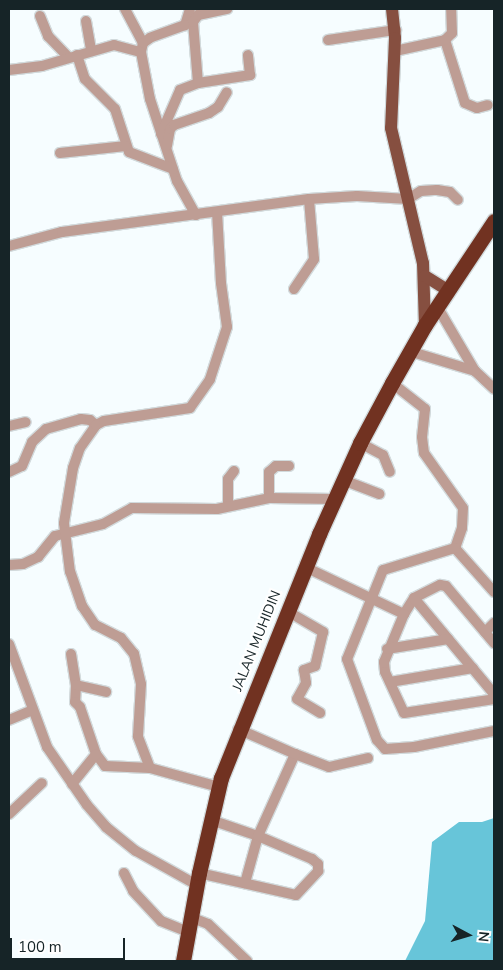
<!DOCTYPE html>
<style>
body{margin:0}
#map{position:relative;width:503px;height:970px;overflow:hidden;background:#f6fdff;font-family:"Nunito Sans",sans-serif}
div>[style]{position:absolute}
.water>*{inset:0;background:#67c5d9}
.roads{filter:drop-shadow(1px 0 #d2dadc) drop-shadow(-1px 0 #d2dadc) drop-shadow(0 1px #d2dadc) drop-shadow(0 -1px #d2dadc)}
.minor>*{height:10px;margin:-5px;padding:0 5px;transform-origin:5px;border-radius:5px;background:#be9d94}
.major>*{height:12px;margin:-6px;padding:0 6px;transform-origin:6px;border-radius:6px;background:#864f40}
.highway>*{height:15px;margin:-7.5px;padding:0 7.5px;transform-origin:7.5px;border-radius:7.5px;background:#713221}
span{translate:-50% -50%;white-space:nowrap;text-align:center;line-height:1.15;-webkit-text-stroke:4.5px #fff;paint-order:stroke}
.street-label{font-size:14px;color:#162427}
.frame{position:absolute;inset:0;border:10px solid #162427;pointer-events:none}
.north{position:absolute;left:443px;top:910px;width:50px;height:50px;-webkit-text-stroke:4px #fff;paint-order:stroke;rotate:96deg;font-size:14px;font-weight:700;line-height:20px;text-align:center;color:#162427}
.north::after{content:'';display:block;margin:auto;width:18px;height:22px;background:#162427;clip-path:polygon(50% 0,100% 100%,50% 72%,0 100%)}
.scale{position:absolute;left:10px;top:938px;width:115px;height:22px;box-sizing:border-box;border:2px solid #162427;border-top:0;padding-left:6px;font-size:15px;line-height:18px;white-space:nowrap;color:#162427;-webkit-text-stroke:4px #fff;paint-order:stroke}
</style>
<div id="map">
<div class="water">
<div style="clip-path:polygon(494px 818px,494px 961px,405px 961px,425px 921px,432px 842px,459px 822px,482px 822px)"></div>
</div>
<div class="roads">
<div class="minor">
<div style="left:125px;top:9px;width:38px;rotate:62deg"></div>
<div style="left:190px;top:9px;width:17px;rotate:107deg"></div>
<div style="left:185px;top:25px;width:37px;rotate:160deg"></div>
<div style="left:150px;top:38px;width:9px;rotate:144deg"></div>
<div style="left:143px;top:43px;width:9px;rotate:103deg"></div>
<div style="left:141px;top:52px;width:48px;rotate:79.2deg"></div>
<div style="left:150px;top:99px;width:86px;rotate:71.8deg"></div>
<div style="left:177px;top:181px;width:39px;rotate:61deg"></div>
<div style="left:40px;top:16px;width:22px;rotate:68deg"></div>
<div style="left:48px;top:36px;width:29px;rotate:46deg"></div>
<div style="left:86px;top:21px;width:29px;rotate:80deg"></div>
<div style="left:328px;top:40px;width:69px;rotate:-8.4deg"></div>
<div style="left:445px;top:40px;width:66px;rotate:72.4deg"></div>
<div style="left:465px;top:103px;width:13px;rotate:23deg"></div>
<div style="left:477px;top:108px;width:11px;rotate:-15deg"></div>
<div style="left:395px;top:51px;width:51px;rotate:-12.4deg"></div>
<div style="left:445px;top:40px;width:10px;rotate:-45deg"></div>
<div style="left:452px;top:33px;width:24px;rotate:-92deg"></div>
<div style="left:77px;top:55px;width:25px;rotate:72deg"></div>
<div style="left:85px;top:79px;width:42px;rotate:45deg"></div>
<div style="left:115px;top:109px;width:45px;rotate:72deg"></div>
<div style="left:129px;top:152px;width:47px;rotate:21.1deg"></div>
<div style="left:9px;top:70px;width:33px;rotate:-7deg"></div>
<div style="left:42px;top:66px;width:75px;rotate:-16.3deg"></div>
<div style="left:114px;top:45px;width:28px;rotate:15deg"></div>
<div style="left:198px;top:83px;width:61px;rotate:-94.7deg"></div>
<div style="left:193px;top:22px;width:9px;rotate:-54deg"></div>
<div style="left:198px;top:15px;width:30px;rotate:-12deg"></div>
<div style="left:161px;top:134px;width:48px;rotate:-66.6deg"></div>
<div style="left:180px;top:90px;width:19px;rotate:-21deg"></div>
<div style="left:198px;top:83px;width:53px;rotate:-8.7deg"></div>
<div style="left:250px;top:75px;width:20px;rotate:-96deg"></div>
<div style="left:167px;top:146px;width:17px;rotate:-80deg"></div>
<div style="left:170px;top:129px;width:6px;rotate:-45deg"></div>
<div style="left:174px;top:125px;width:37px;rotate:-19deg"></div>
<div style="left:209px;top:113px;width:11px;rotate:-34deg"></div>
<div style="left:218px;top:107px;width:17px;rotate:-59deg"></div>
<div style="left:60px;top:153px;width:66px;rotate:-6.1deg"></div>
<div style="left:9px;top:246px;width:55px;rotate:-14.8deg"></div>
<div style="left:62px;top:232px;width:249px;rotate:-7.6deg"></div>
<div style="left:309px;top:199px;width:48px;rotate:-3.6deg"></div>
<div style="left:357px;top:196px;width:51px;rotate:3.4deg"></div>
<div style="left:408px;top:199px;width:15px;rotate:-32deg"></div>
<div style="left:421px;top:191px;width:16px;rotate:-4deg"></div>
<div style="left:437px;top:190px;width:13px;rotate:9deg"></div>
<div style="left:450px;top:192px;width:11px;rotate:45deg"></div>
<div style="left:294px;top:289px;width:36px;rotate:-56deg"></div>
<div style="left:314px;top:259px;width:60px;rotate:-94.8deg"></div>
<div style="left:438px;top:308px;width:73px;rotate:59.6deg"></div>
<div style="left:475px;top:371px;width:26px;rotate:43deg"></div>
<div style="left:412px;top:352px;width:66px;rotate:16.8deg"></div>
<div style="left:392px;top:383px;width:42px;rotate:38.2deg"></div>
<div style="left:425px;top:409px;width:28px;rotate:96deg"></div>
<div style="left:422px;top:437px;width:16px;rotate:83deg"></div>
<div style="left:424px;top:453px;width:67px;rotate:54.7deg"></div>
<div style="left:463px;top:508px;width:20px;rotate:93deg"></div>
<div style="left:462px;top:528px;width:21px;rotate:109deg"></div>
<div style="left:9px;top:426px;width:17px;rotate:-13deg"></div>
<div style="left:360px;top:443px;width:26px;rotate:28deg"></div>
<div style="left:383px;top:455px;width:18px;rotate:68deg"></div>
<div style="left:9px;top:472px;width:14px;rotate:-25deg"></div>
<div style="left:22px;top:466px;width:26px;rotate:-67deg"></div>
<div style="left:32px;top:442px;width:19px;rotate:-43deg"></div>
<div style="left:46px;top:429px;width:36px;rotate:-16deg"></div>
<div style="left:81px;top:419px;width:9px;rotate:6deg"></div>
<div style="left:90px;top:420px;width:8px;rotate:40deg"></div>
<div style="left:343px;top:480px;width:39px;rotate:21deg"></div>
<div style="left:269px;top:498px;width:26px;rotate:-90deg"></div>
<div style="left:269px;top:472px;width:9px;rotate:-41deg"></div>
<div style="left:276px;top:466px;width:13px"></div>
<div style="left:228px;top:505px;width:26px;rotate:-90deg"></div>
<div style="left:228px;top:479px;width:10px;rotate:-53deg"></div>
<div style="left:9px;top:565px;width:14px;rotate:-4deg"></div>
<div style="left:23px;top:564px;width:17px;rotate:-25deg"></div>
<div style="left:38px;top:557px;width:27px;rotate:-51deg"></div>
<div style="left:55px;top:536px;width:49px;rotate:-14deg"></div>
<div style="left:103px;top:524px;width:33px;rotate:-29deg"></div>
<div style="left:132px;top:508px;width:85px;rotate:0.7deg"></div>
<div style="left:217px;top:509px;width:53px;rotate:-11.9deg"></div>
<div style="left:269px;top:498px;width:65px;rotate:0.9deg"></div>
<div style="left:305px;top:567px;width:110px;rotate:25.4deg"></div>
<div style="left:404px;top:614px;width:19px;rotate:-58deg"></div>
<div style="left:414px;top:598px;width:29px;rotate:-27deg"></div>
<div style="left:440px;top:585px;width:6px;rotate:9deg"></div>
<div style="left:446px;top:586px;width:75px;rotate:49.9deg"></div>
<div style="left:494px;top:592px;width:59px;rotate:-131.6deg"></div>
<div style="left:455px;top:548px;width:75px;rotate:163deg"></div>
<div style="left:383px;top:570px;width:96px;rotate:112deg"></div>
<div style="left:347px;top:659px;width:86px;rotate:69.7deg"></div>
<div style="left:377px;top:740px;width:12px;rotate:48deg"></div>
<div style="left:385px;top:749px;width:29px;rotate:-4deg"></div>
<div style="left:414px;top:747px;width:82px;rotate:-11.3deg"></div>
<div style="left:414px;top:598px;width:125px;rotate:50.2deg"></div>
<div style="left:287px;top:611px;width:42px;rotate:30.3deg"></div>
<div style="left:323px;top:632px;width:35px;rotate:103deg"></div>
<div style="left:315px;top:666px;width:12px;rotate:160deg"></div>
<div style="left:304px;top:670px;width:13px;rotate:81deg"></div>
<div style="left:306px;top:683px;width:18px;rotate:119deg"></div>
<div style="left:297px;top:699px;width:27px;rotate:31deg"></div>
<div style="left:404px;top:614px;width:52px;rotate:112.6deg"></div>
<div style="left:384px;top:662px;width:10px;rotate:84deg"></div>
<div style="left:385px;top:672px;width:45px;rotate:65.1deg"></div>
<div style="left:404px;top:713px;width:91px;rotate:-8.8deg"></div>
<div style="left:485px;top:632px;width:13px;rotate:-45deg"></div>
<div style="left:9px;top:644px;width:110px;rotate:69.7deg"></div>
<div style="left:47px;top:747px;width:70px;rotate:55.4deg"></div>
<div style="left:87px;top:805px;width:29px;rotate:49deg"></div>
<div style="left:106px;top:827px;width:38px;rotate:39deg"></div>
<div style="left:136px;top:851px;width:70px;rotate:29.1deg"></div>
<div style="left:387px;top:649px;width:62px;rotate:-9.3deg"></div>
<div style="left:71px;top:654px;width:31px;rotate:81deg"></div>
<div style="left:76px;top:685px;width:17px;rotate:93deg"></div>
<div style="left:75px;top:702px;width:7px;rotate:45deg"></div>
<div style="left:80px;top:707px;width:50px;rotate:71.2deg"></div>
<div style="left:96px;top:754px;width:15px;rotate:53deg"></div>
<div style="left:105px;top:766px;width:45px;rotate:2.5deg"></div>
<div style="left:150px;top:768px;width:72px;rotate:15.4deg"></div>
<div style="left:390px;top:682px;width:84px;rotate:-9.6deg"></div>
<div style="left:76px;top:685px;width:31px;rotate:13deg"></div>
<div style="left:9px;top:720px;width:26px;rotate:-23deg"></div>
<div style="left:295px;top:754px;width:36px;rotate:21deg"></div>
<div style="left:329px;top:767px;width:40px;rotate:-13deg"></div>
<div style="left:150px;top:768px;width:34px;rotate:-111deg"></div>
<div style="left:138px;top:736px;width:52px;rotate:-86.7deg"></div>
<div style="left:141px;top:684px;width:31px;rotate:-103deg"></div>
<div style="left:134px;top:654px;width:21px;rotate:-129deg"></div>
<div style="left:121px;top:638px;width:29px;rotate:-153deg"></div>
<div style="left:95px;top:625px;width:23px;rotate:-124deg"></div>
<div style="left:82px;top:606px;width:36px;rotate:-109deg"></div>
<div style="left:70px;top:572px;width:49px;rotate:-97deg"></div>
<div style="left:64px;top:523px;width:56px;rotate:-80.7deg"></div>
<div style="left:73px;top:468px;width:21px;rotate:-71deg"></div>
<div style="left:80px;top:448px;width:28px;rotate:-55deg"></div>
<div style="left:96px;top:425px;width:9px;rotate:-27deg"></div>
<div style="left:104px;top:421px;width:87px;rotate:-8.6deg"></div>
<div style="left:190px;top:408px;width:35px;rotate:-55deg"></div>
<div style="left:210px;top:379px;width:55px;rotate:-71.9deg"></div>
<div style="left:227px;top:327px;width:44px;rotate:-97.8deg"></div>
<div style="left:221px;top:283px;width:71px;rotate:-93.2deg"></div>
<div style="left:72px;top:784px;width:38px;rotate:-51deg"></div>
<div style="left:9px;top:814px;width:45px;rotate:-43.2deg"></div>
<div style="left:211px;top:820px;width:50px;rotate:18.8deg"></div>
<div style="left:258px;top:836px;width:49px;rotate:105.5deg"></div>
<div style="left:124px;top:873px;width:20px;rotate:63deg"></div>
<div style="left:133px;top:891px;width:41px;rotate:47deg"></div>
<div style="left:161px;top:921px;width:29px;rotate:22deg"></div>
<div style="left:199px;top:873px;width:99px;rotate:12.8deg"></div>
<div style="left:296px;top:895px;width:33px;rotate:-47deg"></div>
<div style="left:318px;top:871px;width:7px;rotate:-90deg"></div>
<div style="left:318px;top:864px;width:8px;rotate:-140deg"></div>
<div style="left:312px;top:859px;width:59px;rotate:-156.9deg"></div>
<div style="left:258px;top:836px;width:90px;rotate:-65.7deg"></div>
<div style="left:295px;top:754px;width:62px;rotate:-156.3deg"></div>
<div style="left:190px;top:917px;width:19px;rotate:21deg"></div>
<div style="left:208px;top:924px;width:54px;rotate:43.5deg"></div>
</div>
<div class="major">
<div style="left:392px;top:9px;width:29px;rotate:84deg"></div>
<div style="left:395px;top:38px;width:90px;rotate:92.5deg"></div>
<div style="left:391px;top:128px;width:139px;rotate:76.7deg"></div>
<div style="left:423px;top:263px;width:62px;rotate:88.2deg"></div>
<div style="left:425px;top:276px;width:28px;rotate:32deg"></div>
</div>
<div class="highway">
<div style="left:183px;top:961px;width:89px;rotate:-79.7deg"></div>
<div style="left:199px;top:873px;width:98px;rotate:-77deg"></div>
<div style="left:221px;top:778px;width:263px;rotate:-68.1deg"></div>
<div style="left:319px;top:534px;width:100px;rotate:-65.7deg"></div>
<div style="left:360px;top:443px;width:68px;rotate:-61.9deg"></div>
<div style="left:392px;top:383px;width:67px;rotate:-60.4deg"></div>
<div style="left:425px;top:325px;width:125px;rotate:-56.4deg"></div>
</div>
</div>
<div class="street-label">
<span style="left:257px;top:641px;rotate:-68deg">JALAN MUHIDIN</span>
</div>
<div class="frame"></div>
<div class="north">N</div>
<div class="scale">100 m</div>
</div>
